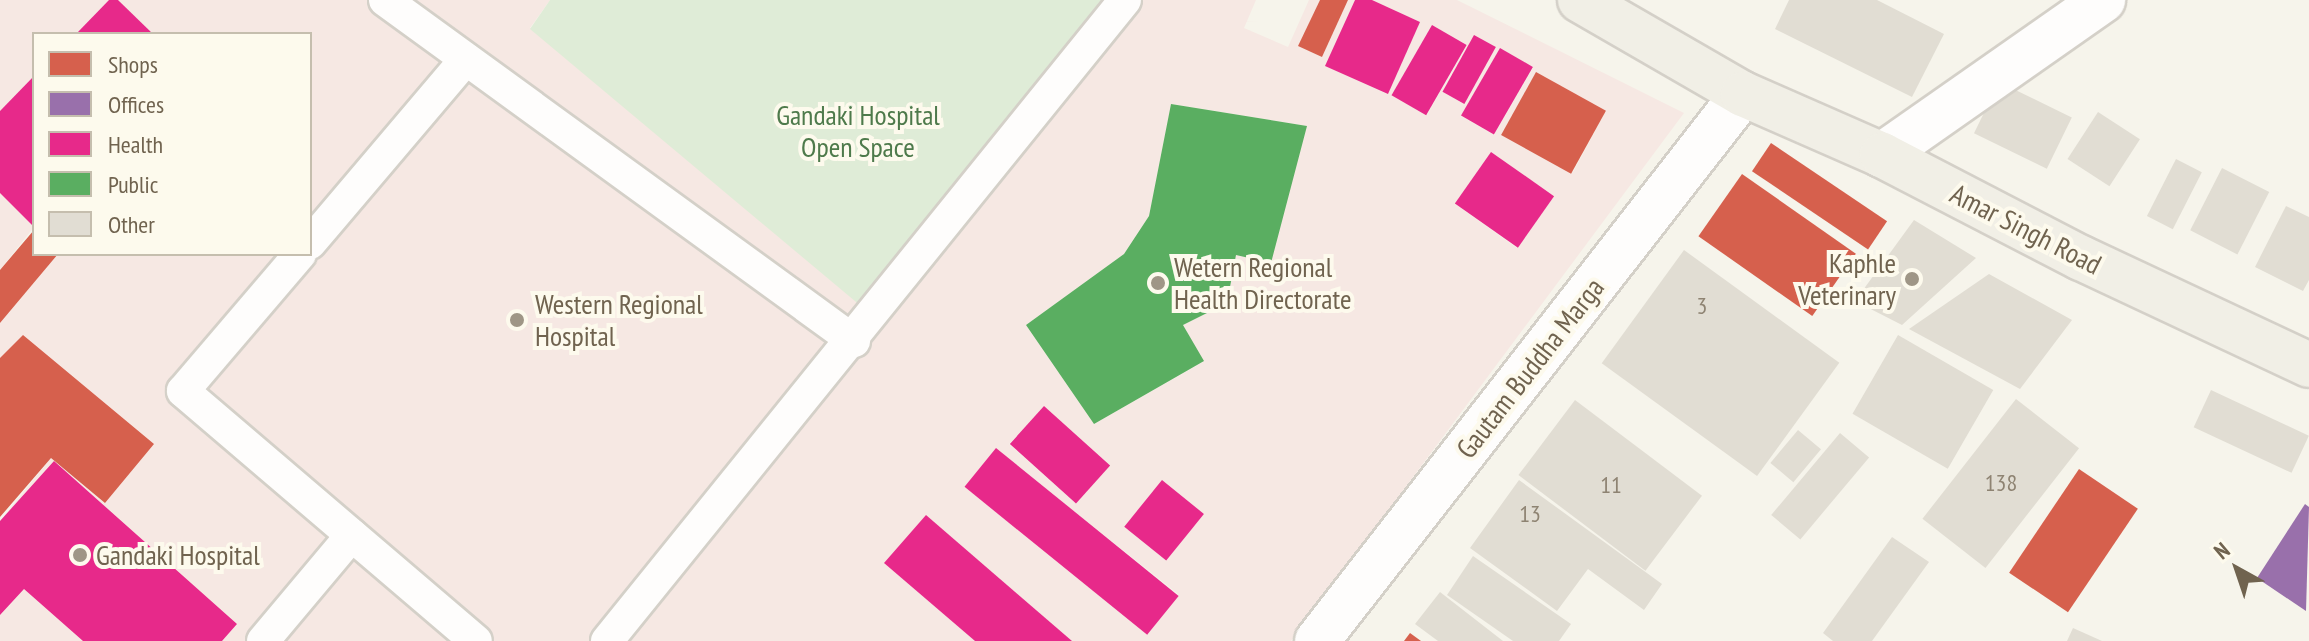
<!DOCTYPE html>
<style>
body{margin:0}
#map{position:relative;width:2309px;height:641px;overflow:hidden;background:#f6f4eb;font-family:"PT Sans Narrow",sans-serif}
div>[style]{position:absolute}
.medical>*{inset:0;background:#f6e8e3}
.green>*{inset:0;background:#dfecd7}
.shops>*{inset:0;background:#d6604d;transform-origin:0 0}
.offices>*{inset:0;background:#9970ab}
.health>*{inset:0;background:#e7298a;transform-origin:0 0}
.public>*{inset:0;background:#5aae61}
.building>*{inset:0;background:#e1ddd3;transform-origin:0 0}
.roads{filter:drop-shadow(2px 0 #d4d0c8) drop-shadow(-2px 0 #d4d0c8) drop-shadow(0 2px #d4d0c8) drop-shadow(0 -2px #d4d0c8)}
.service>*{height:32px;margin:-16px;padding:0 16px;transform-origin:16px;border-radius:16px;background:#fefdfc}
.secondary>*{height:44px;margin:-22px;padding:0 22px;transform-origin:22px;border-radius:22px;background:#fefdfc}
.primary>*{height:44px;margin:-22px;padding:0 22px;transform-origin:22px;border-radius:22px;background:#f1efe6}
.dots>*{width:22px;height:22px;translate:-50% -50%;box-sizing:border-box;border:4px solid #fdfaed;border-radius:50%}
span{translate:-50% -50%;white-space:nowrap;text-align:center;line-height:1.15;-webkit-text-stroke:8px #fdfaed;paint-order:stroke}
.number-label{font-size:24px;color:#8e8372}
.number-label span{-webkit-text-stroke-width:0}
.park-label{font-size:28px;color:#4e7a4b}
.street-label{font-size:28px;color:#70634f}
.poi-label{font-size:28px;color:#70634f}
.right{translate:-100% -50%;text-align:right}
.left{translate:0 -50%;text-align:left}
.legend{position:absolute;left:32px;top:32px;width:280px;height:224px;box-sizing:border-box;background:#fdfaed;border:2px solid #c5beae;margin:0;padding:10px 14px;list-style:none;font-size:24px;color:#70634f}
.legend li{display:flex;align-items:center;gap:16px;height:40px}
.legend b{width:40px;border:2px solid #c5beae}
.north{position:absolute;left:2197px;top:529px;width:80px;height:80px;-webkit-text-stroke:6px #fdfaed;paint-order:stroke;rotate:320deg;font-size:22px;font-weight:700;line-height:32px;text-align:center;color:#70634f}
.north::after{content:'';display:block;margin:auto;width:28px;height:36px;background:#70634f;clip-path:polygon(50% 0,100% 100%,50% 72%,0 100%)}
</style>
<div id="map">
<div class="medical">
<div style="clip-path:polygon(0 0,109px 0,76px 34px,34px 34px,34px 76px,0 111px)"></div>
<div style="clip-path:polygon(evenodd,118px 0,550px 0,530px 28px,1120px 0,1256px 0,1244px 28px,1288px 47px,1309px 0,1320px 0,1299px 46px,1322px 57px,1348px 0,1355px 0,1326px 66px,1387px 94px,1420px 22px,1372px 0,1457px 0,1684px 113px,1291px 641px,1072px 641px,926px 515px,885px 564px,975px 641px,222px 641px,237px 624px,54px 461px,0 521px,51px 458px,105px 503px,153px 445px,0 358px,0 323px,58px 254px,310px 254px,310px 34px,153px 34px,118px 0,1432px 25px,1467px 45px,1427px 115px,1392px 95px,1432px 25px,118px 0,1474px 36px,1495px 47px,1464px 104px,1443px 92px,1474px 36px,118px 0,1500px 48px,1533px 68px,1494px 135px,1461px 116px,1500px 48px,118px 0,1536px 73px,1606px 111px,1573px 172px,1502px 135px,1536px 73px,118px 0,1171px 104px,1307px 126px,1236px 255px,1227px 303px,1183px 325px,1203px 362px,1094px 424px,1026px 325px,1124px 254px,1149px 216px,1171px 104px,118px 0,1491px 153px,1554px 196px,1517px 248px,1455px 204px,1491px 153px,118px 0,1044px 406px,1110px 465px,1075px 503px,1009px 444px,1044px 406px,118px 0,996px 449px,1178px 594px,1148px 634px,1147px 634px,996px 449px,118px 0,1162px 480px,1204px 514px,1166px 560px,1162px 480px)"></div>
<div style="clip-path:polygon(0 193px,34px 227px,0 270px)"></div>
<div style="clip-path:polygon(24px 589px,83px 641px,0 641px,0 615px)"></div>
</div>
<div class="green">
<div style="clip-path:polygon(550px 0,1120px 0,874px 317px,530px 29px)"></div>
</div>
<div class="shops">
<div style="clip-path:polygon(1320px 0,1348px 0,1322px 57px,1298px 46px)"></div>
<div style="left:1536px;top:72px;width:80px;height:72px;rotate:29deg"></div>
<div style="left:1771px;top:143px;width:140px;height:34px;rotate:34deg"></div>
<div style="left:1742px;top:174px;width:139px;height:76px;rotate:35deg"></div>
<div style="clip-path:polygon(34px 230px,34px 254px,58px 254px,0 323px,0 270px)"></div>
<div style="clip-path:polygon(23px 335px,154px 444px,105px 503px,51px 458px,0 517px,0 358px)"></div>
<div style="left:2079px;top:469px;width:71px;height:125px;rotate:34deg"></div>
<div style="clip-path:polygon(1410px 633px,1421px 641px,1404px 641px)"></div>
</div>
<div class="offices">
<div style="clip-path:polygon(2305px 504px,2309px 507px,2306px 611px,2257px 578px)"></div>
</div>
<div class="health">
<div style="clip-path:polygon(109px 0,118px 0,153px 34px,76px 34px)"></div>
<div style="clip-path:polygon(1355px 0,1372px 0,1420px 22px,1388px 94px,1325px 66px)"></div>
<div style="left:1432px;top:25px;width:40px;height:81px;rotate:30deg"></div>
<div style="left:1474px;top:35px;width:25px;height:65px;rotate:29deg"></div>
<div style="left:1500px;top:48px;width:38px;height:78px;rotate:30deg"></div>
<div style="clip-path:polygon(34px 76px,34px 227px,0 193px,0 111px)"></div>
<div style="left:1491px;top:152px;width:77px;height:63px;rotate:35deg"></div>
<div style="left:1044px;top:406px;width:89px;height:51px;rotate:42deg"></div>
<div style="left:996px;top:448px;width:235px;height:50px;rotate:39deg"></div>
<div style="clip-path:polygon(54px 461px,237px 624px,222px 641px,83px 641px,24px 589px,0 615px,0 521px)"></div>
<div style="left:1162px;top:480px;width:54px;height:60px;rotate:39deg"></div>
<div style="clip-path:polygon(926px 515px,1072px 641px,975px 641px,884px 563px)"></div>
</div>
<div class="public">
<div style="clip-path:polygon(1171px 104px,1307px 126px,1271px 263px,1236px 255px,1227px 303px,1183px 325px,1204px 361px,1094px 424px,1026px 325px,1124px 254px,1149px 216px)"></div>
</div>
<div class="building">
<div style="clip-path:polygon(1789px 0,1877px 0,1944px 34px,1912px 97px,1775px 29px)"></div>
<div style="left:1999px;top:82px;width:81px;height:57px;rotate:26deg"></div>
<div style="left:2098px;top:112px;width:50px;height:56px;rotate:33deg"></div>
<div style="left:2176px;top:159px;width:29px;height:64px;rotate:27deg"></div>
<div style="left:2222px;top:168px;width:53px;height:70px;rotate:27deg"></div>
<div style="clip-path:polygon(2286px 206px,2309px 217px,2309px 280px,2303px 291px,2255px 267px)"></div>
<div style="clip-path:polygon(1914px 220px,1976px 258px,1902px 325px,1855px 301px)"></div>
<div style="left:1684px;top:250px;width:192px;height:140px;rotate:36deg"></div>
<div style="clip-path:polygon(1989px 274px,2072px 320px,2020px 389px,1909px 329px)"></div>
<div style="left:1898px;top:335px;width:110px;height:91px;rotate:30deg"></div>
<div style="left:2211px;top:390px;width:108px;height:41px;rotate:25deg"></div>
<div style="left:2016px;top:399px;width:80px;height:152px;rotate:38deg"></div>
<div style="left:1575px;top:400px;width:159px;height:94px;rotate:37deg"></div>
<div style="left:1798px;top:430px;width:30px;height:43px;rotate:40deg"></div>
<div style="left:1840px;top:433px;width:38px;height:107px;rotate:40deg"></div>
<div style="clip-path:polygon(1519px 480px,1662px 584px,1644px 610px,1588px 569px,1557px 611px,1470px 548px)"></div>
<div style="clip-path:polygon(1892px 537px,1929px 562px,1872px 641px,1833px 641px,1823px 633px)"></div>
<div style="clip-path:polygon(1473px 556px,1571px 624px,1559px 641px,1513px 641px,1447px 595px)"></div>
<div style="clip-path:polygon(1440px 592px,1503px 641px,1438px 641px,1415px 624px)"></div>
<div style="clip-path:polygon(2073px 628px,2102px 641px,2067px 641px)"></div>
</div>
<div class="roads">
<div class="service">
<div style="left:385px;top:0;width:580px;rotate:36.02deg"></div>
<div style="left:310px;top:243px;width:241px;rotate:-49.7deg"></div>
<div style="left:300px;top:254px;width:180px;rotate:130.5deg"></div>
<div style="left:183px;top:391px;width:385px;rotate:40.5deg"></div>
<div style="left:263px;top:641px;width:138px;rotate:-50deg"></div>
<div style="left:607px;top:641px;width:824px;rotate:-51.06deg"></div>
</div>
<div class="secondary">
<div style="left:1882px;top:155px;width:270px;rotate:-35deg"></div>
<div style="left:1317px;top:641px;width:693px;rotate:-52.09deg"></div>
</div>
<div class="primary">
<div style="left:1580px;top:0;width:188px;rotate:30deg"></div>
<div style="left:1743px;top:94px;width:152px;rotate:23.7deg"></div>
<div style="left:1882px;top:155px;width:224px;rotate:27.4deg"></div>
<div style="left:2081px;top:258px;width:252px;rotate:25.1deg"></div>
</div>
</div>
<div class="dots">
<div style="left:1912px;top:279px;background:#9f9686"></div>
<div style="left:1158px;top:283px;background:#9f9686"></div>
<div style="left:517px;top:320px;background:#9f9686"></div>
<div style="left:80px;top:555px;background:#9f9686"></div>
</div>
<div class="number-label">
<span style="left:1702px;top:306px">3</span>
<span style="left:2001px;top:483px">138</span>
<span style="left:1611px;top:485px">11</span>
<span style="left:1530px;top:514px">13</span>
</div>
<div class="park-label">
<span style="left:858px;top:131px">Gandaki Hospital<br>Open Space</span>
</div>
<div class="street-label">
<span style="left:2026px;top:229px;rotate:27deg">Amar Singh Road</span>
<span style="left:1530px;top:368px;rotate:-52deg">Gautam Buddha Marga</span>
</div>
<div class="poi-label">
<span class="right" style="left:1896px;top:279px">Kaphle<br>Veterinary</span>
<span class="left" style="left:1174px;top:283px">Wetern Regional<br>Health Directorate</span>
<span class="left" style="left:535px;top:320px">Western Regional<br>Hospital</span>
<span class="left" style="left:96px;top:555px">Gandaki Hospital</span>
</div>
<ul class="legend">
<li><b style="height:22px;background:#d6604d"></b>Shops</li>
<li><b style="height:22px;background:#9970ab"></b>Offices</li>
<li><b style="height:22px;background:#e7298a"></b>Health</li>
<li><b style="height:22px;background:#5aae61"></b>Public</li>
<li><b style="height:22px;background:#e1ddd3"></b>Other</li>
</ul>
<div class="north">N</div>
</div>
